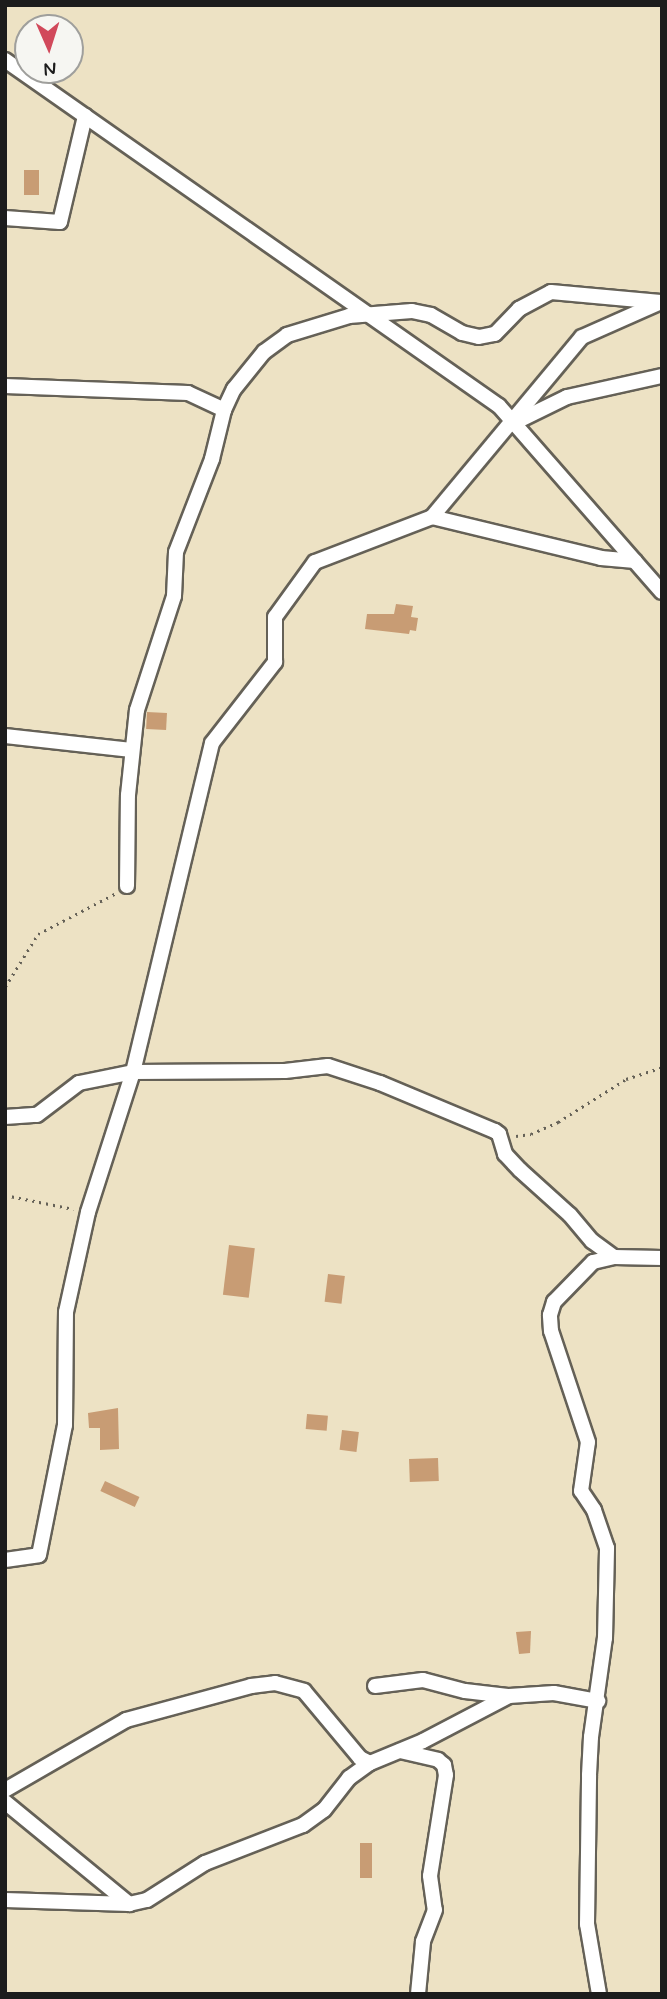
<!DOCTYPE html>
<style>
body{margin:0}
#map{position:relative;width:667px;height:1999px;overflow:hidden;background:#ede2c4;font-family:Mynerve,sans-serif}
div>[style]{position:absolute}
.building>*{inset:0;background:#c89c74;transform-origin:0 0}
.path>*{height:2.5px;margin-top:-1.25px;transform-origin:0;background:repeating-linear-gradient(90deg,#656157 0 2px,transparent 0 7px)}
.roads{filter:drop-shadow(2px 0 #656157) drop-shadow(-2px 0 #656157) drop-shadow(0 2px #656157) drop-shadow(0 -2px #656157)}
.minor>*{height:14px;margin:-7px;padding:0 7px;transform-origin:7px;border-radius:7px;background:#fff}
span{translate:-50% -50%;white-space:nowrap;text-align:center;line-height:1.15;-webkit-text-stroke:7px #f6f6f2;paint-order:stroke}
.frame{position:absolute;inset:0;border:7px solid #1c1c1c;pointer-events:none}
.north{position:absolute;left:14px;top:14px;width:70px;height:70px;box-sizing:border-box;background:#f6f6f2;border:2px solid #9f9f9c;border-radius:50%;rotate:177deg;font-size:19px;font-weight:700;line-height:28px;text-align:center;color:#1c1c1c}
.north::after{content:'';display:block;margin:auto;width:24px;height:32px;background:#d1495b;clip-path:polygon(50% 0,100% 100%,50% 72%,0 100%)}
</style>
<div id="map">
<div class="building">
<div style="left:24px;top:170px;width:15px;height:25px"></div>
<div style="clip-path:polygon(396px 604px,413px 606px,411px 617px,418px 618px,416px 631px,410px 630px,409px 634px,365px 629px,367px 614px,394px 614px)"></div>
<div style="left:147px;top:712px;width:20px;height:17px;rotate:3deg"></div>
<div style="left:229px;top:1245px;width:26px;height:50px;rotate:7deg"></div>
<div style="left:328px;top:1274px;width:17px;height:28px;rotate:7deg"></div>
<div style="clip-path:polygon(118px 1408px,119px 1449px,100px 1450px,100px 1428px,89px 1428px,88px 1413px)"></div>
<div style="left:307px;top:1414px;width:21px;height:15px;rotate:5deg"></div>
<div style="left:342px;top:1430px;width:17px;height:20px;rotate:7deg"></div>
<div style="left:438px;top:1458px;width:23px;height:29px;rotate:88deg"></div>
<div style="left:105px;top:1481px;width:38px;height:11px;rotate:25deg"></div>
<div style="clip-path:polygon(531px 1631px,530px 1653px,519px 1654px,516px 1632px)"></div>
<div style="left:360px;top:1843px;width:12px;height:35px"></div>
</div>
<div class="path">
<div style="left:5px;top:987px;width:62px;rotate:-58.1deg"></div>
<div style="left:38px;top:934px;width:88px;rotate:-27.7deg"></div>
<div style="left:516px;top:1136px;width:15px;rotate:-8deg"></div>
<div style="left:531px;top:1134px;width:30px;rotate:-24deg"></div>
<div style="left:558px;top:1122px;width:80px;rotate:-32.3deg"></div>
<div style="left:626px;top:1079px;width:38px;rotate:-18deg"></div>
<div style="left:5px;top:1195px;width:70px;rotate:11.5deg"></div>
</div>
<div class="roads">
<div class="minor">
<div style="left:5px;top:60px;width:603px;rotate:35.01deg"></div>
<div style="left:499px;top:406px;width:247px;rotate:48.8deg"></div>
<div style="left:5px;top:218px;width:55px;rotate:4.2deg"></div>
<div style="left:60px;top:222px;width:109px;rotate:-76.7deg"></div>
<div style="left:5px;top:386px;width:183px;rotate:2.2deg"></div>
<div style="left:188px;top:393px;width:40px;rotate:25deg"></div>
<div style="left:514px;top:423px;width:59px;rotate:-26.1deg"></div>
<div style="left:567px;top:397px;width:97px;rotate:-12.5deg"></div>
<div style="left:432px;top:517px;width:174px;rotate:13.6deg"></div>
<div style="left:601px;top:558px;width:34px;rotate:5deg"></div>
<div style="left:5px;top:736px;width:127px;rotate:6.3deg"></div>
<div style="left:127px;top:886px;width:91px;rotate:-89.4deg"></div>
<div style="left:128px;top:795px;width:85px;rotate:-84deg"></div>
<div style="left:137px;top:710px;width:120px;rotate:-72deg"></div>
<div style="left:174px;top:596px;width:44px;rotate:-87.4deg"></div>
<div style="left:176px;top:552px;width:100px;rotate:-68.8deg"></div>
<div style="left:212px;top:459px;width:50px;rotate:-76.2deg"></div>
<div style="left:224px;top:410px;width:23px;rotate:-65deg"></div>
<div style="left:234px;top:389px;width:48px;rotate:-51deg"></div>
<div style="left:264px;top:352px;width:29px;rotate:-36deg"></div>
<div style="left:287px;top:335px;width:65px;rotate:-17deg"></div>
<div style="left:349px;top:316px;width:63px;rotate:-4.5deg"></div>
<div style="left:412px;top:311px;width:19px;rotate:12deg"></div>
<div style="left:431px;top:315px;width:36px;rotate:30deg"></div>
<div style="left:462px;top:333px;width:17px;rotate:13deg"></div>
<div style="left:479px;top:337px;width:16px;rotate:-11deg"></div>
<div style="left:495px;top:334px;width:35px;rotate:-46deg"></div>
<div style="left:519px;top:309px;width:36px;rotate:-28deg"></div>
<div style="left:551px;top:292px;width:110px;rotate:5.2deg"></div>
<div style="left:5px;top:1117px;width:32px;rotate:-4deg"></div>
<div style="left:37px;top:1115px;width:53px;rotate:-37.3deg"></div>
<div style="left:79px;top:1083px;width:55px;rotate:-11.5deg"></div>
<div style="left:133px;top:1072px;width:152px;rotate:-0.4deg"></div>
<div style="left:285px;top:1071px;width:43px;rotate:-6.6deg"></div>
<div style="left:328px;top:1066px;width:55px;rotate:18.1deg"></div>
<div style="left:380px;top:1083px;width:125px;rotate:22.7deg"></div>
<div style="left:495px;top:1131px;width:5px;rotate:37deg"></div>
<div style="left:499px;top:1134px;width:21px;rotate:73deg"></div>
<div style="left:505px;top:1154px;width:22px;rotate:47deg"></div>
<div style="left:520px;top:1170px;width:67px;rotate:42deg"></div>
<div style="left:570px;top:1215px;width:34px;rotate:50deg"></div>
<div style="left:592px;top:1241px;width:27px;rotate:36deg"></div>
<div style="left:5px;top:1560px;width:34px;rotate:-8deg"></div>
<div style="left:39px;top:1555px;width:133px;rotate:-78.7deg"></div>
<div style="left:65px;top:1425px;width:113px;rotate:-89.5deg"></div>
<div style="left:66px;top:1312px;width:102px;rotate:-77.6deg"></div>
<div style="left:88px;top:1212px;width:147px;rotate:-72.2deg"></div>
<div style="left:133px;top:1072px;width:338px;rotate:-76.5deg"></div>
<div style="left:212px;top:743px;width:103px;rotate:-52.1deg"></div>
<div style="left:275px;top:662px;width:45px;rotate:-90deg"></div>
<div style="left:275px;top:617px;width:68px;rotate:-54deg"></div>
<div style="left:315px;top:562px;width:125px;rotate:-21deg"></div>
<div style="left:432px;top:517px;width:234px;rotate:-50.2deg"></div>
<div style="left:582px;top:337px;width:86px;rotate:-23.9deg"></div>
<div style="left:375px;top:1686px;width:48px;rotate:-7.1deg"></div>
<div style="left:423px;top:1680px;width:43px;rotate:14.7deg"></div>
<div style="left:465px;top:1691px;width:43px;rotate:6.6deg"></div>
<div style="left:400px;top:1751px;width:39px;rotate:13deg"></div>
<div style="left:438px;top:1760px;width:8px;rotate:40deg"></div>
<div style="left:444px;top:1765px;width:10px;rotate:79deg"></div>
<div style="left:446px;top:1775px;width:102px;rotate:99deg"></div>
<div style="left:430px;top:1876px;width:34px;rotate:82deg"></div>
<div style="left:435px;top:1910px;width:34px;rotate:111deg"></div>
<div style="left:423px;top:1942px;width:52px;rotate:95.5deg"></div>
<div style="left:5px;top:1790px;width:140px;rotate:-30deg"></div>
<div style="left:126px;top:1720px;width:130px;rotate:-15.2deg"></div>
<div style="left:251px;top:1686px;width:24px;rotate:-7deg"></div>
<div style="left:275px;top:1683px;width:30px;rotate:15deg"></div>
<div style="left:304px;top:1691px;width:87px;rotate:50.1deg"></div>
<div style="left:360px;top:1758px;width:11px;rotate:27deg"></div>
<div style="left:370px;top:1763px;width:57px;rotate:-22.5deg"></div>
<div style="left:423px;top:1741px;width:97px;rotate:-27.6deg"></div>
<div style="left:509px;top:1696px;width:45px;rotate:-3.8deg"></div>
<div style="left:554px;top:1693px;width:45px;rotate:10.3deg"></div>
<div style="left:5px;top:1802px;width:161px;rotate:39.4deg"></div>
<div style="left:5px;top:1900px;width:124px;rotate:1.8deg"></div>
<div style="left:129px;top:1904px;width:18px;rotate:-13deg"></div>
<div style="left:147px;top:1900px;width:69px;rotate:-32.5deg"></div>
<div style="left:205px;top:1863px;width:105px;rotate:-21.2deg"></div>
<div style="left:303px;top:1825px;width:26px;rotate:-36deg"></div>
<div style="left:324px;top:1810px;width:41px;rotate:-52deg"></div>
<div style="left:349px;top:1778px;width:26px;rotate:-36deg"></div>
<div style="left:599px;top:1994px;width:71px;rotate:-99.7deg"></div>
<div style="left:587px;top:1924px;width:149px;rotate:-89.2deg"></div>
<div style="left:589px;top:1775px;width:38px;rotate:-87deg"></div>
<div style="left:591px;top:1737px;width:100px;rotate:-82deg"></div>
<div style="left:605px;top:1638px;width:90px;rotate:-88.7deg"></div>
<div style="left:607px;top:1548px;width:40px;rotate:-108.9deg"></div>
<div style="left:594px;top:1510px;width:23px;rotate:-124deg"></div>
<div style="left:581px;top:1491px;width:49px;rotate:-81.9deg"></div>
<div style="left:588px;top:1442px;width:117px;rotate:-108.4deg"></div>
<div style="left:551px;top:1331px;width:16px;rotate:-94deg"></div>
<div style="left:550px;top:1315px;width:14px;rotate:-73deg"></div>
<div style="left:554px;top:1302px;width:56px;rotate:-45.7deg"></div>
<div style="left:593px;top:1262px;width:22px;rotate:-13deg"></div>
<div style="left:614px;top:1257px;width:48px;rotate:1.2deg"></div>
</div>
</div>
<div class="frame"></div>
<div class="north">N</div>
</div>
